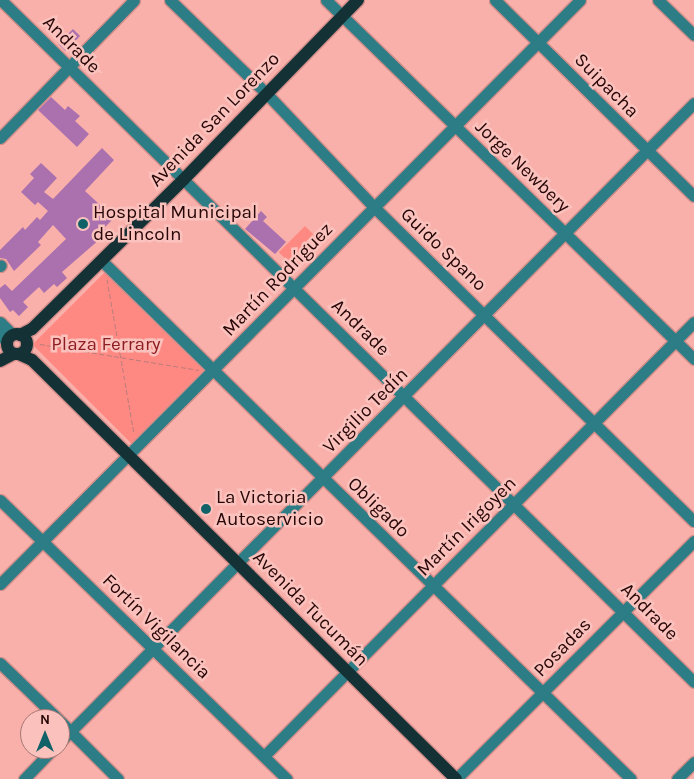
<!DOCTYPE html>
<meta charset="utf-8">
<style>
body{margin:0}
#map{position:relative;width:694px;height:779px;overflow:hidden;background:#f9afaa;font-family:Karla,sans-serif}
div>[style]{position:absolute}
.green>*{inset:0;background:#fe8983;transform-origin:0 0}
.building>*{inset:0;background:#aa71ae;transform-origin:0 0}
.path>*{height:1px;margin-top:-0.5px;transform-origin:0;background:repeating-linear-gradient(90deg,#ba7c79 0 5px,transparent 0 7.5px)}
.roads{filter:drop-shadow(1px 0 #cf8d89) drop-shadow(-1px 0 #cf8d89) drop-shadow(0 1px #cf8d89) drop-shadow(0 -1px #cf8d89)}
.minor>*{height:11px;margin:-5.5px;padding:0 5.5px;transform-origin:5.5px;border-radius:5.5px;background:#2c7d85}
.major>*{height:12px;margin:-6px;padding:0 6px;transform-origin:6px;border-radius:6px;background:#143236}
.major>.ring{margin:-6px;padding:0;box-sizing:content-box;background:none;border:12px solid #143236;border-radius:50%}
.dots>*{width:14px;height:14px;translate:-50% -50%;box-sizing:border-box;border:2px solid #fbc2bd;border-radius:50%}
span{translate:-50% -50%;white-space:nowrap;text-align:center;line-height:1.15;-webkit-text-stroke:5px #fbc2bd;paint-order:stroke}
.street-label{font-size:19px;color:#260606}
.poi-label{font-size:19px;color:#260606}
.left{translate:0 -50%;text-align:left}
.park-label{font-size:19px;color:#8e1d22}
.north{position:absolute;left:20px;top:709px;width:50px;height:50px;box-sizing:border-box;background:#fbc2bd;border:1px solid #a67774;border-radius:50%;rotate:0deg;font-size:14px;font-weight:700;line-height:20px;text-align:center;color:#260606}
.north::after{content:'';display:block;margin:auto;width:18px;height:22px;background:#116168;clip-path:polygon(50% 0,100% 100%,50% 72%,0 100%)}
</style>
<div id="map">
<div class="green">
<div style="left:305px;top:226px;width:23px;height:37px;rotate:45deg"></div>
<div style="left:106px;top:271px;width:141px;height:104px;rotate:45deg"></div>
</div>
<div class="building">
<div style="left:73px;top:29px;width:10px;height:21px;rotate:45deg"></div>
<div style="clip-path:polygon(51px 97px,65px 110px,68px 106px,80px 116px,75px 121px,89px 134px,77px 147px,38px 110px)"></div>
<div style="clip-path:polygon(102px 148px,114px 160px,85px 191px,114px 218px,104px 228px,108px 232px,62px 272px,67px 278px,57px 287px,54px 284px,44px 293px,39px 287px,23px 302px,28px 307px,19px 316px,13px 310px,10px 312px,0 298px,0 288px,5px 284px,12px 291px,66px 239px,53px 225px,38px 242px,41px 245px,14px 271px,6px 259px,0 258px,0 250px,23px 227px,25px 230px,37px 217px,40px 220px,48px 211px,38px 202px,35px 205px,21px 192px,34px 178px,30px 174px,41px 163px,57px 178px,44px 192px,53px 199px)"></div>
<div style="clip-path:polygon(261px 211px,267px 217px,263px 221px,286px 242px,275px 254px,245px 229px)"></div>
</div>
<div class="path">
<div style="left:107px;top:279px;width:156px;rotate:80.1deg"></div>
<div style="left:40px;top:344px;width:161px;rotate:9.3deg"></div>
</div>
<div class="roads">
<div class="minor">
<div style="left:1px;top:0;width:972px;rotate:44.54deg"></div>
<div style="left:170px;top:0;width:135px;rotate:44.1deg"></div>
<div style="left:267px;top:94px;width:156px;rotate:46.6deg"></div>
<div style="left:374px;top:207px;width:448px;rotate:44.5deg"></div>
<div style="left:326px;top:0;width:514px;rotate:44.29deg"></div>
<div style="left:495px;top:0;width:279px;rotate:44.6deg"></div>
<div style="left:658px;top:0;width:50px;rotate:44.2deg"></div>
<div style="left:0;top:138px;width:192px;rotate:-45.8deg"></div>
<div style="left:102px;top:261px;width:740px;rotate:44.4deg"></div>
<div style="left:0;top:266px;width:1px;rotate:-45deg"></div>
<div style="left:0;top:322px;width:18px;rotate:45deg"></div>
<div style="left:0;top:335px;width:10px;rotate:45deg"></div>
<div style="left:0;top:500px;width:400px;rotate:44.2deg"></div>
<div style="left:0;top:584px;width:823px;rotate:-45.2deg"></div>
<div style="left:0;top:663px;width:81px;rotate:44deg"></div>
<div style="left:60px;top:721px;width:82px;rotate:45deg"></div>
<div style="left:60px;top:742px;width:900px;rotate:-45.23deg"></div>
<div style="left:264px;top:756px;width:611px;rotate:-45.27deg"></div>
<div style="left:24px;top:779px;width:42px;rotate:-46deg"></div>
<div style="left:456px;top:779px;width:337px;rotate:-45deg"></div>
<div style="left:677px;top:779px;width:24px;rotate:-45deg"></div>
</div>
<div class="major">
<div class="ring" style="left:7px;top:334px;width:8px;height:8px"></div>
<div style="left:20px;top:335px;width:13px;rotate:-27deg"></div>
<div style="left:32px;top:329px;width:212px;rotate:-44.6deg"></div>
<div style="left:183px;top:180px;width:251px;rotate:-45.8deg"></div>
<div style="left:19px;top:354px;width:14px;rotate:25deg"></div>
<div style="left:32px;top:360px;width:596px;rotate:44.66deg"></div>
<div style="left:0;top:361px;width:15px;rotate:-28deg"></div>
</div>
</div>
<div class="dots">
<div style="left:83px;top:224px;background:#116168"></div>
<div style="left:206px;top:509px;background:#116168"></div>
</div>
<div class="street-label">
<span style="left:71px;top:45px;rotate:45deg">Andrade</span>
<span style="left:606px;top:86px;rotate:45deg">Suipacha</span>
<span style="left:215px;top:120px;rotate:-46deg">Avenida San Lorenzo</span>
<span style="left:522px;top:167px;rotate:44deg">Jorge Newbery</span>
<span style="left:443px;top:250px;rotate:44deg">Guido Spano</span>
<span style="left:278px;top:280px;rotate:-46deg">Martín Rodríguez</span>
<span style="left:360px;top:328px;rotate:44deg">Andrade</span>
<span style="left:366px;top:411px;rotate:-45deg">Virgilio Tedín</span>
<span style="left:378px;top:508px;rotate:44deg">Obligado</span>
<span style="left:467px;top:527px;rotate:-45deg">Martín Irigoyen</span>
<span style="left:310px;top:609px;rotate:45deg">Avenida Tucumán</span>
<span style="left:649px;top:612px;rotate:45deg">Andrade</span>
<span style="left:156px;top:627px;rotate:44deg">Fortín Vigilancia</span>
<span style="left:563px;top:648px;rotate:-46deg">Posadas</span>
</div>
<div class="poi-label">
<span class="left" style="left:93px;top:224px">Hospital Municipal<br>de Lincoln</span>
<span class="left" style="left:216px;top:509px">La Victoria<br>Autoservicio</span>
</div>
<div class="park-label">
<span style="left:106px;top:345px">Plaza Ferrary</span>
</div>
<div class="north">N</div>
</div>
